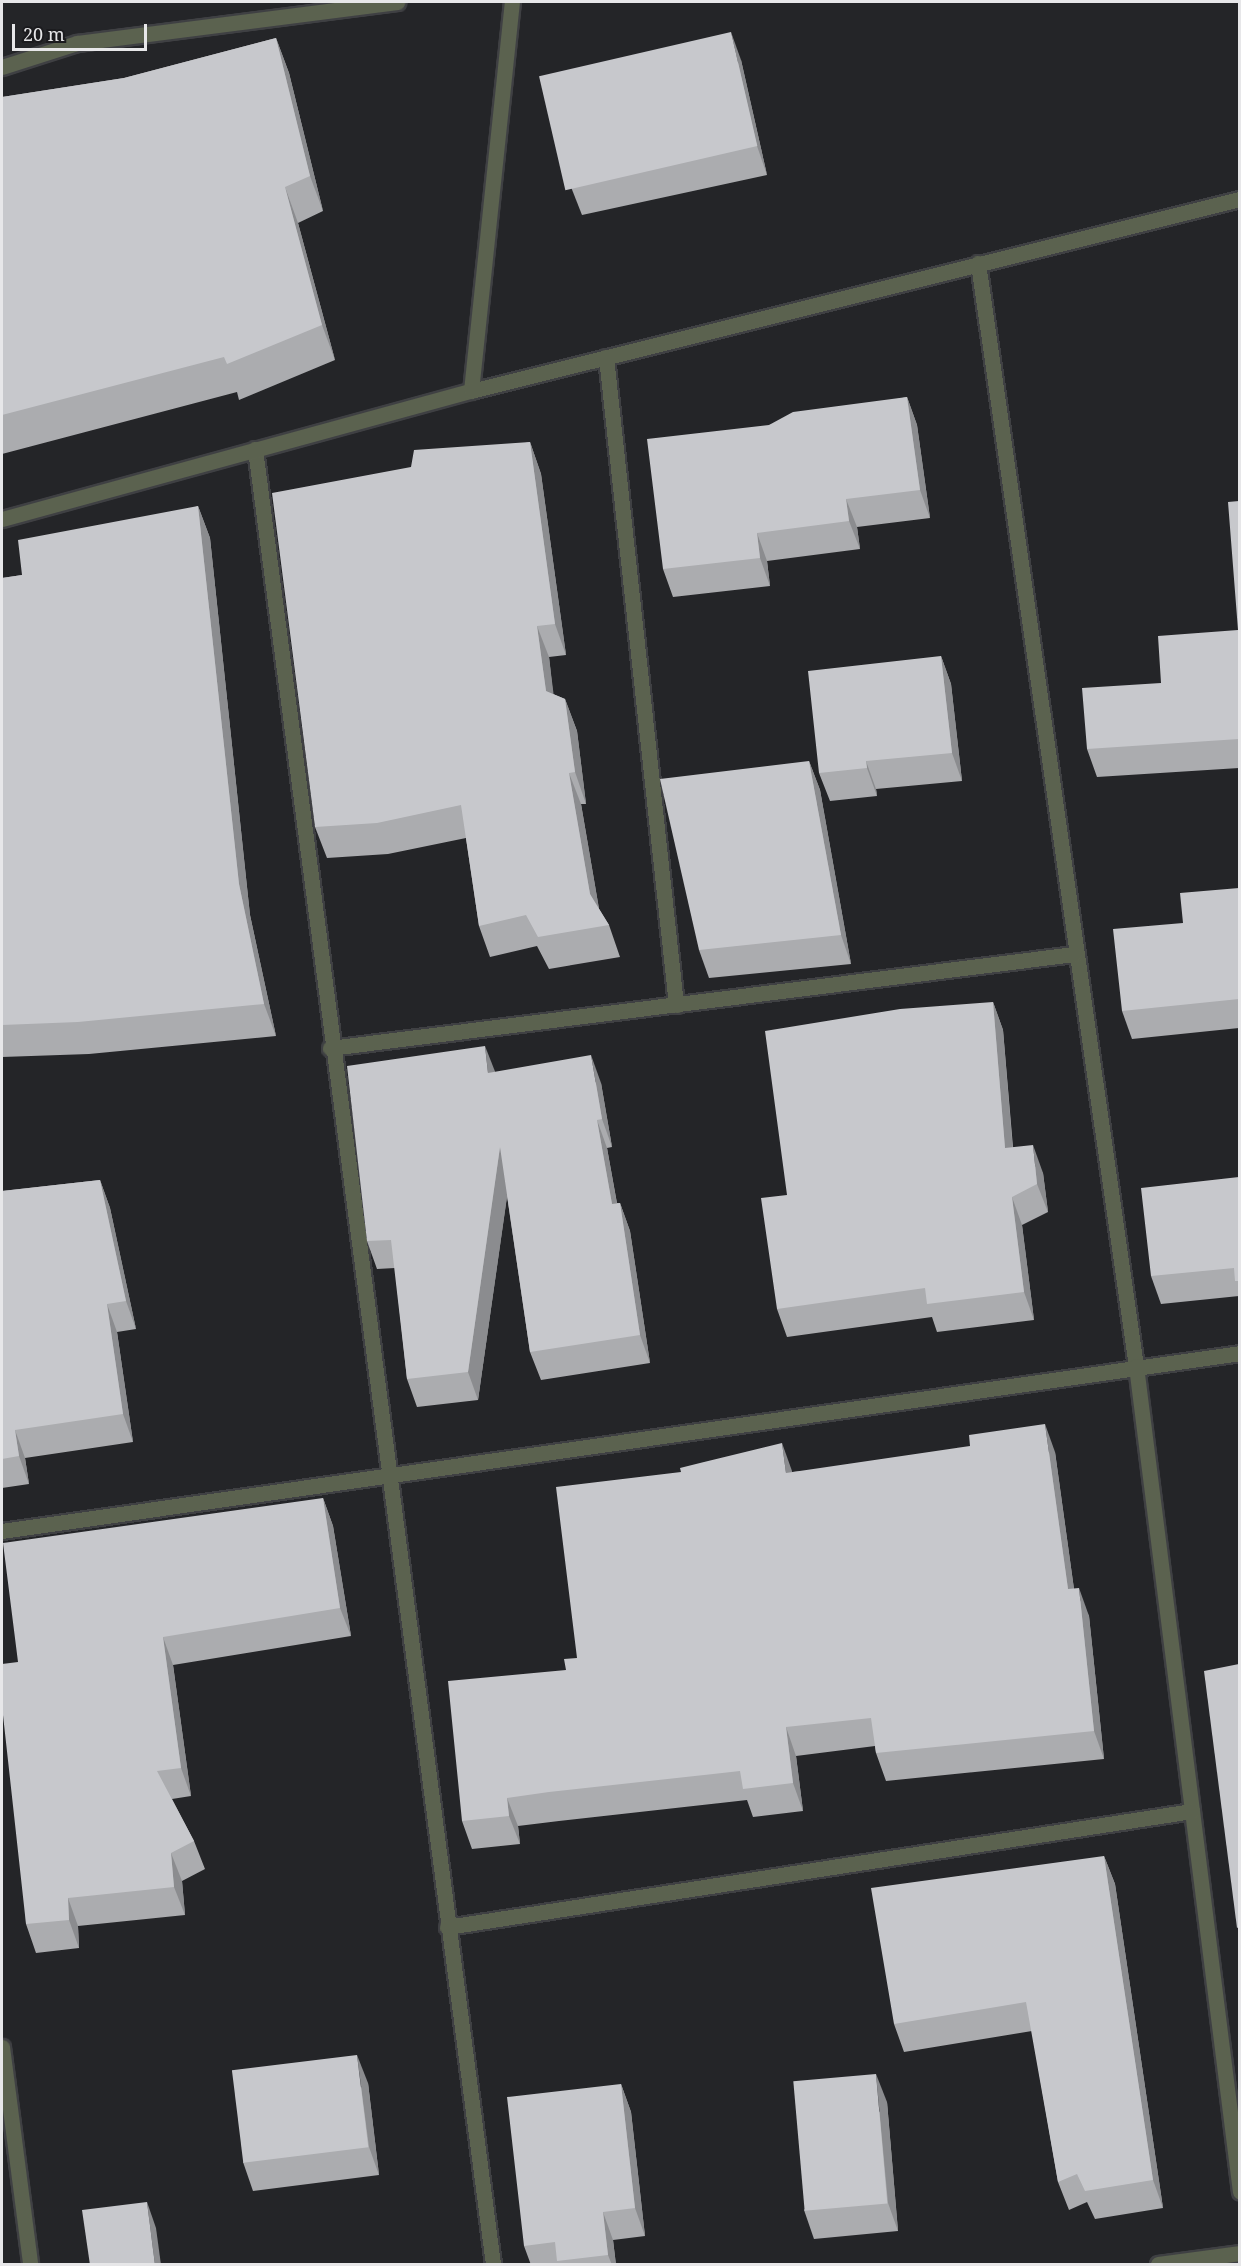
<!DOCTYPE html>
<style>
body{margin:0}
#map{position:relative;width:1241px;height:2266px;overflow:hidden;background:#242528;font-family:"Noto Serif",serif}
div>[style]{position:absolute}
.roads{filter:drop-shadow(2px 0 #3f4043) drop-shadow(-2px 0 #3f4043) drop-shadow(0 2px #3f4043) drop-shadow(0 -2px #3f4043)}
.street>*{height:15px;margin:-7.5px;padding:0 7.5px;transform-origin:7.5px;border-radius:7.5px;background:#5b624f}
.wall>*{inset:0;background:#abacaf}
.shaded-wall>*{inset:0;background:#8b8c8f}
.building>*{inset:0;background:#c7c8cc;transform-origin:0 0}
span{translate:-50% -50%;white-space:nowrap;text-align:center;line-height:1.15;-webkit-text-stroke:6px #1b1b1e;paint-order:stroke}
.frame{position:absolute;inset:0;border:3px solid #e7e7e9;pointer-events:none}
.scale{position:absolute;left:12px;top:24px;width:135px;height:27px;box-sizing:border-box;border:3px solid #e7e7e9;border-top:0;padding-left:8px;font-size:18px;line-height:21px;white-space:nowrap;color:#e7e7e9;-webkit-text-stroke:4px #1b1b1e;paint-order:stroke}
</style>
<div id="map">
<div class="roads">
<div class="street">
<div style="left:2px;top:67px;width:79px;rotate:-17.7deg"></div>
<div style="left:77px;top:43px;width:323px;rotate:-7.3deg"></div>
<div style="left:978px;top:263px;width:1114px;rotate:81.85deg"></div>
<div style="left:1136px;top:1366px;width:832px;rotate:82.82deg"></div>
<div style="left:606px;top:357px;width:652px;rotate:83.83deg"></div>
<div style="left:471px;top:391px;width:391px;rotate:-84deg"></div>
<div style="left:255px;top:449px;width:1831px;rotate:82.53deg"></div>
<div style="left:2px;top:519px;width:486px;rotate:-15.3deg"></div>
<div style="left:471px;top:391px;width:793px;rotate:-14.02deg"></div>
<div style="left:330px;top:1048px;width:750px;rotate:-7.2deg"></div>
<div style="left:2px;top:1531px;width:1251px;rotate:-8.18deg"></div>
<div style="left:447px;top:1927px;width:754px;rotate:-8.85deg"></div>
<div style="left:2px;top:2047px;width:219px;rotate:82.6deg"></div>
<div style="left:1158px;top:2264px;width:83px;rotate:-7.6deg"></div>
</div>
</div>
<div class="wall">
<div style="clip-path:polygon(276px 38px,289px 73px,323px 211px,298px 223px,335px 360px,239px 400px,237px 392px,2px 454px,2px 97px,124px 78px)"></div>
<div style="clip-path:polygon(741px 60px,767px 175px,582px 215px,571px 187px)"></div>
<div style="clip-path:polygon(907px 397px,917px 425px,930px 518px,857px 527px,860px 549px,767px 561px,770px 586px,673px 597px,663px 569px,769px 425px)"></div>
<div style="clip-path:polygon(530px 442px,541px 474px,566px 655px,549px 657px,553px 694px,565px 699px,577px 731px,586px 804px,581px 804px,599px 909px,609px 925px,620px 957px,549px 969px,537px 946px,490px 957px,479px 926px,466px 838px,388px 854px,327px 858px,315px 827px,411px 467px)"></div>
<div style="clip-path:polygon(1239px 501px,1239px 768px,1097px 777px,1087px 749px,1161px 683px,1238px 630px)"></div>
<div style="clip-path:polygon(198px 506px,210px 538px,250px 915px,276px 1036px,89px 1054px,2px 1057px,2px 578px,22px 575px)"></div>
<div style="clip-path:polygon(941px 656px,951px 684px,962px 781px,876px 789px,877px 796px,830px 801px,819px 773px)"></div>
<div style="clip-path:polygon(809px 761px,820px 790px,851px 964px,709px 978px,699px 950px)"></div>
<div style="clip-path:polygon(1239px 888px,1239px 1028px,1132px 1039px,1122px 1011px,1183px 923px)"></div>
<div style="clip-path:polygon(993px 1002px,1003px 1030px,1013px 1147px,1043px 1173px,1048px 1212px,1022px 1225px,1034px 1320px,937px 1332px,932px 1317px,787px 1337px,777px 1309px,787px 1195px)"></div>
<div style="clip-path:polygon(495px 1072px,601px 1083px,612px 1147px,607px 1148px,617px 1203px,620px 1203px,630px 1231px,650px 1363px,541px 1380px,530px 1352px,507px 1196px,478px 1400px,417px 1407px,407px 1379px,395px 1268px,377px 1269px,367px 1241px)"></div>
<div style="clip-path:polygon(1239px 1177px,1239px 1296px,1161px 1304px,1151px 1276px)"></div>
<div style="clip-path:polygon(100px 1180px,110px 1208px,136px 1329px,117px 1332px,133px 1442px,25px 1458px,29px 1484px,2px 1488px,2px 1191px)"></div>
<div style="clip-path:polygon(1055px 1452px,1074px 1589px,1089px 1616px,1104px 1759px,886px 1781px,876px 1753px,875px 1746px,796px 1756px,803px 1811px,753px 1817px,747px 1800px,559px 1821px,518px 1826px,520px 1844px,472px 1849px,462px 1821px,566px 1670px,577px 1658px,792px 1472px)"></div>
<div style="clip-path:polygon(323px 1498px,333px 1526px,351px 1636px,173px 1665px,191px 1796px,172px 1799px,194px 1841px,205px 1869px,182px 1881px,185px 1915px,78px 1926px,79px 1948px,36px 1953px,26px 1924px,18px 1662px)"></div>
<div style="clip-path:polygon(1104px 1856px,1115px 1884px,1163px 2208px,1095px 2219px,1087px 2202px,1069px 2210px,1058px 2182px,1032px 2031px,904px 2052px,894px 2024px)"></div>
<div style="clip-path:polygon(368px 2083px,379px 2175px,253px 2191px,243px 2162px)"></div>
<div style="clip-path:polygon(621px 2084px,631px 2112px,645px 2236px,613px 2240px,616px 2265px,531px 2265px,524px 2246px)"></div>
<div style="clip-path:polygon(887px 2102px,898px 2231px,814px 2239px,804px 2210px)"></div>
</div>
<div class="shaded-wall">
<div style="clip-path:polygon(731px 32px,741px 60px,767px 175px,757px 146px)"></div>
<div style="clip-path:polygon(276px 38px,289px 73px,323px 211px,310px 176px)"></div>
<div style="clip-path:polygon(285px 187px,298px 223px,335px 360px,322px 325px)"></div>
<div style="clip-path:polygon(907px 397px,917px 425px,930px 518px,920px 490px)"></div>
<div style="clip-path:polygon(530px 442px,541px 474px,566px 655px,555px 624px)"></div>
<div style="clip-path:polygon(846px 499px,857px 527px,860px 549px,849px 521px)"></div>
<div style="clip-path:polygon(198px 506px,210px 538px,250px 915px,276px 1036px,264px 1004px,239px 884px)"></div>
<div style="clip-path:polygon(757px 533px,767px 561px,770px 586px,760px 558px)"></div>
<div style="clip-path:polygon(537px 626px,549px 657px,557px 722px,546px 691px)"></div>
<div style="clip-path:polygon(941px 656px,951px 684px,962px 781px,952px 753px)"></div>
<div style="clip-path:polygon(565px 699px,577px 731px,586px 804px,575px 772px)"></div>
<div style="clip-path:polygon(809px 761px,820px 790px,851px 964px,841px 935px)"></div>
<div style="clip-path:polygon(866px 761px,876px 789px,877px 796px,867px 768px)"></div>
<div style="clip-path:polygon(569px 773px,581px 804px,602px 926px,590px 894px)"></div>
<div style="clip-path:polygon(993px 1002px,1003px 1030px,1015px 1176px,1005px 1148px)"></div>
<div style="clip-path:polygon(485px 1046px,496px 1074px,488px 1073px)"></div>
<div style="clip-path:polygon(591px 1055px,601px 1083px,612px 1147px,602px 1119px)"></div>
<div style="clip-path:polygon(597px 1120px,607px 1148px,622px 1232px,612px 1204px)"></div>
<div style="clip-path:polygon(1033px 1145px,1043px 1173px,1048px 1212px,1037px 1184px)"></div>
<div style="clip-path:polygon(500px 1147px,510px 1176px,478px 1400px,468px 1372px)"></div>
<div style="clip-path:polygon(100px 1180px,110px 1208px,136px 1329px,126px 1301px)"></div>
<div style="clip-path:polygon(1012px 1197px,1022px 1225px,1034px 1320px,1024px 1292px)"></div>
<div style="clip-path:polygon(620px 1203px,630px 1231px,650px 1363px,640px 1335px)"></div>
<div style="clip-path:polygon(107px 1304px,117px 1332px,133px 1442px,123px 1414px)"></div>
<div style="clip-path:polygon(1045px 1424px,1055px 1452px,1078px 1618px,1068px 1589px)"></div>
<div style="clip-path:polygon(15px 1430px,25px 1458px,29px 1484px,19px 1456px)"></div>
<div style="clip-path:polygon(782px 1443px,792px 1471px,796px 1501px,786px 1473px)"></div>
<div style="clip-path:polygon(323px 1498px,333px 1526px,351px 1636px,340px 1608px)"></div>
<div style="clip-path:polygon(1079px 1588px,1089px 1616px,1104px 1759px,1094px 1731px)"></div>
<div style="clip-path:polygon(163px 1637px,173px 1665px,191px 1796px,181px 1768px)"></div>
<div style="clip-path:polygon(786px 1727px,796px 1756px,803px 1811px,793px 1783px)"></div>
<div style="clip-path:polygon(507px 1798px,518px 1826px,520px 1844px,509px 1816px)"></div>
<div style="clip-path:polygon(171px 1853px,182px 1881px,185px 1915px,174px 1887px)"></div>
<div style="clip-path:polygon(1104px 1856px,1115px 1884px,1163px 2208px,1153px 2180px)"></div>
<div style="clip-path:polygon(68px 1898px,78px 1926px,79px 1948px,69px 1920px)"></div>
<div style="clip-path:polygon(357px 2055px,368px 2083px,379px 2175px,369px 2147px)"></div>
<div style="clip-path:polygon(876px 2074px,887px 2102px,898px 2231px,888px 2203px)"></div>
<div style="clip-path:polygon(621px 2084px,631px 2112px,645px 2236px,635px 2208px)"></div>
<div style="clip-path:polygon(147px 2202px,156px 2228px,161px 2265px,155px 2265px)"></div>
<div style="clip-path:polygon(603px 2212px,613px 2240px,616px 2265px,612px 2265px,608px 2255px)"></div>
</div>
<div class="building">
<div style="left:731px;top:32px;width:117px;height:197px;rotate:77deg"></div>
<div style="clip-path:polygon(276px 38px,310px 176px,285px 187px,322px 325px,227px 364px,224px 357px,2px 415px,2px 97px,124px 78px)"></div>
<div style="clip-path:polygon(907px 397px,920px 490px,846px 499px,849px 521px,757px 533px,760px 558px,663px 569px,647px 439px,769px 425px,793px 412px)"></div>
<div style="clip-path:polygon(530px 442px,555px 624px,537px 626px,546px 691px,565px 699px,575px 772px,569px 773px,590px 894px,609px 925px,538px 937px,526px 915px,479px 926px,461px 805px,377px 823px,315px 827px,272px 493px,411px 467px,414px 450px)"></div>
<div style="clip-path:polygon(1239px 501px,1239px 739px,1087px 749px,1082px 688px,1161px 683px,1158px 636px,1238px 630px,1228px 502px)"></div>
<div style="clip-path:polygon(198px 506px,239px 884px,264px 1004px,78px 1022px,2px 1025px,2px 578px,22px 575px,18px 540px)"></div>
<div style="clip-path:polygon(941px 656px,952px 753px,866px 761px,867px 768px,819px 773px,808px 671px)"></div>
<div style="clip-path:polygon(809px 761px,841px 935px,699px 950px,660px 779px)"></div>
<div style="clip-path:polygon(1239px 888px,1239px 999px,1122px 1011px,1113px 929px,1183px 923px,1180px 893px)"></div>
<div style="clip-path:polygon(993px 1002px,1005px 1148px,1033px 1145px,1037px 1184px,1012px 1197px,1024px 1292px,927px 1304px,925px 1288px,777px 1309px,761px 1198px,787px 1195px,765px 1031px,900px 1009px)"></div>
<div style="clip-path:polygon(485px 1046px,488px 1073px,591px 1055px,602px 1119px,597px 1120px,612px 1204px,620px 1203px,640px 1335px,530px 1352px,500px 1147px,468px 1372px,407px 1379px,391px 1240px,367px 1241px,347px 1066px)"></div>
<div style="clip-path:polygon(1239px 1177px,1239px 1281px,1235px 1281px,1234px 1268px,1151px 1276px,1141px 1188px)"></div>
<div style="clip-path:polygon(100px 1180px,126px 1301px,107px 1304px,123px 1414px,15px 1430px,19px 1456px,2px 1459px,2px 1191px)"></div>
<div style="clip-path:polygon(1045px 1424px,1068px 1589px,1079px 1588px,1094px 1731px,876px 1753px,871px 1718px,786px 1727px,793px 1783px,743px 1789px,740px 1771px,549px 1792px,507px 1798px,509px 1816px,462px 1821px,448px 1681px,566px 1670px,564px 1659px,577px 1658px,556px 1487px,681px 1472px,680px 1468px,782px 1443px,786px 1473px,970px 1446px,969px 1435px)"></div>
<div style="clip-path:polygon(323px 1498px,340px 1608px,163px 1637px,181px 1768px,157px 1771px,194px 1841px,171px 1853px,174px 1887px,68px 1898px,69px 1920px,26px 1924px,2px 1706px,2px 1664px,18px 1662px,3px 1543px)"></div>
<div style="clip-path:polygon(1239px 1664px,1239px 1927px,1237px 1928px,1204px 1671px)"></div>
<div style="clip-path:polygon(1104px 1856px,1153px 2180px,1085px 2191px,1077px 2174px,1058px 2182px,1026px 2002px,894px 2024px,871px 1888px)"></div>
<div style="left:357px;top:2055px;width:93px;height:126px;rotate:83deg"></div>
<div style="left:876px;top:2074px;width:130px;height:83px;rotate:85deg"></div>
<div style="clip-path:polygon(621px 2084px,635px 2208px,603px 2212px,608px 2255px,557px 2261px,555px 2242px,524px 2246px,507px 2097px)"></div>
<div style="clip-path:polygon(147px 2202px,155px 2265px,90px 2265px,82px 2210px)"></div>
</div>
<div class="frame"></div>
<div class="scale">20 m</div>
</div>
